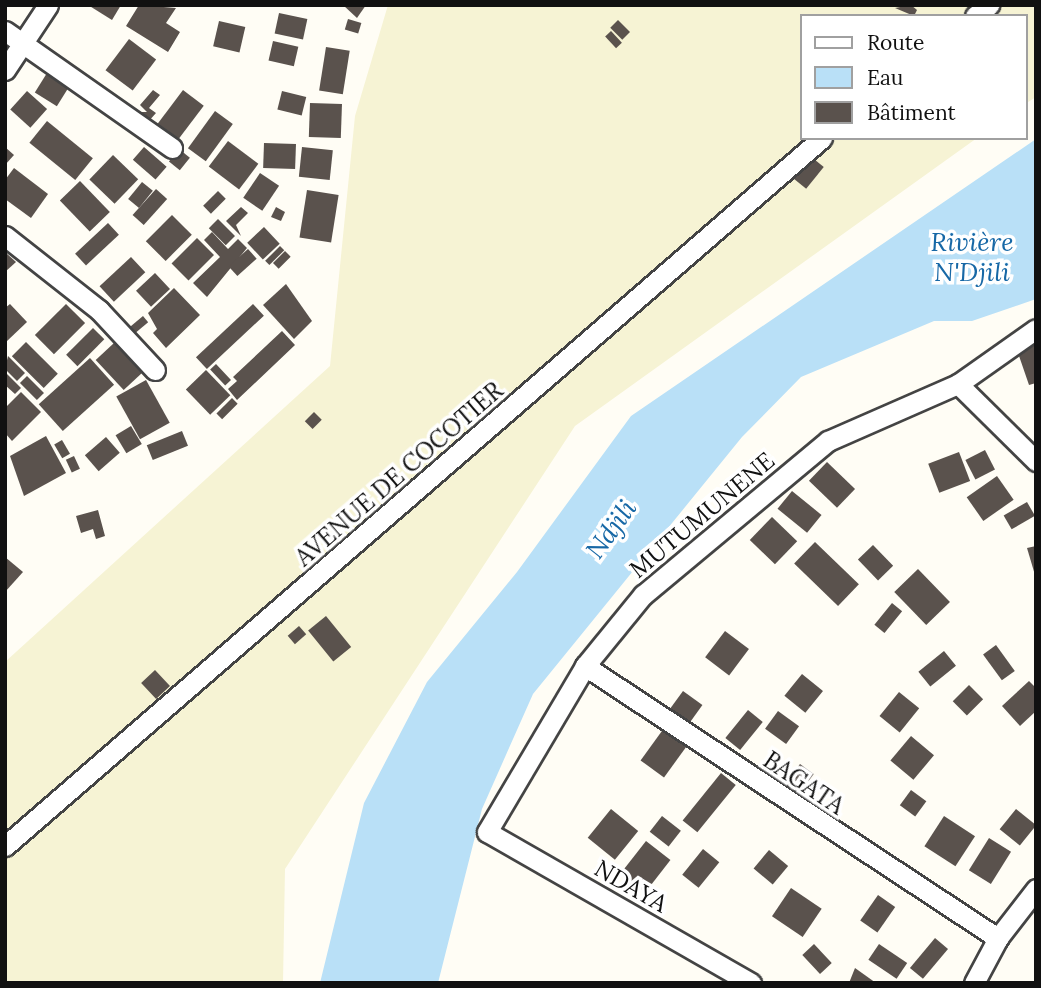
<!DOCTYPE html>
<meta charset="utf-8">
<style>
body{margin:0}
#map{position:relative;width:1041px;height:988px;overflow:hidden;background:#fffdf5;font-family:Lora,serif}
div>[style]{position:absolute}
.farmland>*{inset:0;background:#f6f3d4}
.water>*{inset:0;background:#b9e0f7}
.building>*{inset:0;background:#5a524d;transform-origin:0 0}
.roads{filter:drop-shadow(2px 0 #444) drop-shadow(-2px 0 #444) drop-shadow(0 2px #444) drop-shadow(0 -2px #444)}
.minor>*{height:19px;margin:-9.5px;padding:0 9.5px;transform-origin:9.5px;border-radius:9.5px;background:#fff}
span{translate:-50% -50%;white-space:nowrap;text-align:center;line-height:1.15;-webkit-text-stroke:7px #fff;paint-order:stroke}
.street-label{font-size:24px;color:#111}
.water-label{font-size:26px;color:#1768a6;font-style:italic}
.frame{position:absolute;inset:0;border:7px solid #111;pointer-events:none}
.legend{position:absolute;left:800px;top:14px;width:228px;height:126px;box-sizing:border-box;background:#fff;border:2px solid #a0a0a0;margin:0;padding:9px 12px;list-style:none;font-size:21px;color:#111}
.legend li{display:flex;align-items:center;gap:14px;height:35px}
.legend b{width:35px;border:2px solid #a0a0a0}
</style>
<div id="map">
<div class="farmland">
<div style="clip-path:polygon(388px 5px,1036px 5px,1036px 97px,1025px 104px,1025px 16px,801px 16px,801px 138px,977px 138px,575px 426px,285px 869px,283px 983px,5px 983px,5px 662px,330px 366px,355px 116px)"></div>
</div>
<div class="water">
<div style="clip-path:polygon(1036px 139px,1036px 299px,972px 321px,934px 321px,801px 377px,742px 437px,533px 694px,482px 809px,438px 983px,320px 983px,364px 803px,427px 682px,517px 572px,631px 416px)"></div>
</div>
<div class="building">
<div style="clip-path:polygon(88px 5px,121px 5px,112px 20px)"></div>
<div style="clip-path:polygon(139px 5px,176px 8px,166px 23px,180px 32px,168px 52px,126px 26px)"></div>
<div style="clip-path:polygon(343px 5px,366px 5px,357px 18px)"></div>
<div style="clip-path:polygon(911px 5px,917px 10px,914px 16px,895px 8px)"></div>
<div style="left:279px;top:13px;width:29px;height:21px;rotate:12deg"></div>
<div style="left:348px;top:19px;width:14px;height:11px;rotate:17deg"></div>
<div style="left:618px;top:20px;width:17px;height:11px;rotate:45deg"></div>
<div style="left:219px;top:21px;width:27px;height:26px;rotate:13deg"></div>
<div style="left:611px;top:31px;width:16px;height:8px;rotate:47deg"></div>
<div style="left:129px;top:39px;width:34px;height:39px;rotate:37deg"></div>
<div style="left:273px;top:41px;width:26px;height:20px;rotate:13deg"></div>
<div style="left:326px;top:47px;width:24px;height:44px;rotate:9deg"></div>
<div style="left:47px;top:73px;width:26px;height:23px;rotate:32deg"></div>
<div style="clip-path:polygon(153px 90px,160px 95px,149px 108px,156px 113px,148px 122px,136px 112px,147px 112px,140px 105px)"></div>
<div style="left:183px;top:90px;width:26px;height:44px;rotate:37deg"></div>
<div style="left:27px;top:91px;width:27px;height:25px;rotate:42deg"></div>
<div style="left:282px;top:91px;width:25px;height:19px;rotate:14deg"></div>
<div style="left:310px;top:103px;width:32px;height:34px;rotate:2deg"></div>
<div style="left:215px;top:111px;width:22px;height:46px;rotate:36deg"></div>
<div style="left:47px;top:121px;width:59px;height:28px;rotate:39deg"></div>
<div style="left:228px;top:141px;width:38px;height:32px;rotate:37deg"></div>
<div style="left:264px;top:143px;width:32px;height:25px;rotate:2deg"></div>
<div style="clip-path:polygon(5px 147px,14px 155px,5px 165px)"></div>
<div style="left:144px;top:147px;width:30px;height:17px;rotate:41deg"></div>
<div style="left:302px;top:147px;width:31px;height:30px;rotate:6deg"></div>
<div style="left:179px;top:149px;width:14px;height:16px;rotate:39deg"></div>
<div style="left:113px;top:155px;width:35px;height:34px;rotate:44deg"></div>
<div style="left:809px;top:155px;width:19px;height:28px;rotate:39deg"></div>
<div style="clip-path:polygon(14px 168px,48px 194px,31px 218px,5px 199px,5px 180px)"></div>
<div style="left:260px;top:173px;width:23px;height:30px;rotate:34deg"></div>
<div style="left:80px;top:181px;width:43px;height:28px;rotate:46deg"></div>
<div style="left:142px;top:182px;width:14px;height:22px;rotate:39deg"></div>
<div style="left:156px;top:189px;width:15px;height:35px;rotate:42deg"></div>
<div style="left:307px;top:190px;width:32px;height:48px;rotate:9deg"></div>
<div style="left:218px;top:191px;width:11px;height:21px;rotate:45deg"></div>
<div style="clip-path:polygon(241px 207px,248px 213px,236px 225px,241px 236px,226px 221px)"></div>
<div style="clip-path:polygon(276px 207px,285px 212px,281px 221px,271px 217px)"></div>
<div style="left:172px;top:215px;width:28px;height:37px;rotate:45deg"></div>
<div style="left:218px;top:219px;width:24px;height:13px;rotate:45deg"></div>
<div style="left:108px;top:223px;width:16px;height:45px;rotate:47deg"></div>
<div style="left:264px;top:227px;width:23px;height:23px;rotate:47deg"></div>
<div style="clip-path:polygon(212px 232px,228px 249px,238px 239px,247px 248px,207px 297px,193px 283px,220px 257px,204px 240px)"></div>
<div style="left:197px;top:238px;width:24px;height:36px;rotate:45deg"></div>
<div style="left:280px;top:246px;width:6px;height:21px;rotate:45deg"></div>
<div style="left:248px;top:249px;width:13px;height:26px;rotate:48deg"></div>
<div style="left:285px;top:251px;width:8px;height:17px;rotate:45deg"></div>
<div style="clip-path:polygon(5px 252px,16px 262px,5px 272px)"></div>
<div style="left:131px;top:257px;width:21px;height:43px;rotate:47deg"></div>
<div style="left:155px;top:273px;width:22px;height:26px;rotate:47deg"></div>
<div style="clip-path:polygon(286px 284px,312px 321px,294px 339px,263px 305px)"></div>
<div style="clip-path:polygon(174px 288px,200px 315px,166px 348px,153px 333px,157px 329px,148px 313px)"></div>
<div style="clip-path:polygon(10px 304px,27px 322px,6px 342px,5px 308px)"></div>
<div style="left:66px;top:304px;width:27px;height:44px;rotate:45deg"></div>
<div style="left:253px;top:304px;width:16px;height:78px;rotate:47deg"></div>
<div style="left:143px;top:316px;width:8px;height:23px;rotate:50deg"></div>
<div style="left:93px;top:328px;width:16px;height:38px;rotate:45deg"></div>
<div style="clip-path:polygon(282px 331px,295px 345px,237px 400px,228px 389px,237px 381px,233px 377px)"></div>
<div style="left:26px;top:342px;width:45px;height:20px;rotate:45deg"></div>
<div style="left:114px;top:343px;width:41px;height:25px;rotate:47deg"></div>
<div style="clip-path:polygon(1036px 344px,1036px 383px,1029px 385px,1017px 350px)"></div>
<div style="clip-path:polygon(8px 356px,25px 373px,17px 381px,5px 369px)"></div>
<div style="left:90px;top:358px;width:36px;height:69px;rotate:48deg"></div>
<div style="left:216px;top:364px;width:22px;height:8px;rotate:47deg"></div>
<div style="left:206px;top:370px;width:35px;height:28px;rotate:46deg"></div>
<div style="clip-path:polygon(5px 372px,21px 388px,15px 394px,5px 385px)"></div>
<div style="left:27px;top:376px;width:24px;height:10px;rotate:45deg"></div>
<div style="left:146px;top:380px;width:49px;height:34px;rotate:61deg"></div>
<div style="clip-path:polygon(21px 392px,41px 412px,12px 441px,5px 433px,5px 408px)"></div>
<div style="left:232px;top:398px;width:8px;height:22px;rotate:45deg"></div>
<div style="left:314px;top:412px;width:11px;height:13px;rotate:45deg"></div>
<div style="left:131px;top:426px;width:21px;height:18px;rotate:59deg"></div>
<div style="left:182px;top:431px;width:16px;height:38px;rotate:68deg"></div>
<div style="clip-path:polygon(46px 436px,66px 473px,24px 496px,10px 456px)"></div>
<div style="left:106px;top:437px;width:21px;height:28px;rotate:49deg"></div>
<div style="left:62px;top:440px;width:16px;height:9px;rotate:60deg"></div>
<div style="left:985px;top:450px;width:22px;height:22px;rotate:63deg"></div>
<div style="left:959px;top:452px;width:31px;height:33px;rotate:69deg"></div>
<div style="left:74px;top:456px;width:14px;height:9px;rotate:65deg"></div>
<div style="left:827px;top:462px;width:39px;height:26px;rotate:44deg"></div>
<div style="left:997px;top:476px;width:29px;height:37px;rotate:55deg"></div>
<div style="left:792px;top:491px;width:38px;height:23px;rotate:39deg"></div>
<div style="left:1027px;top:502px;width:16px;height:27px;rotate:60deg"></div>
<div style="clip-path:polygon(98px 510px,105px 536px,96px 539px,93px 529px,81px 533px,76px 516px)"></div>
<div style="left:772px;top:517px;width:35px;height:32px;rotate:44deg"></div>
<div style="left:815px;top:542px;width:61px;height:30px;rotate:44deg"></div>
<div style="left:873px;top:545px;width:29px;height:21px;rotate:46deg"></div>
<div style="clip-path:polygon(1036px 546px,1036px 575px,1035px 575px,1027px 548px)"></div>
<div style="clip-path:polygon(5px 557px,23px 572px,5px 592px)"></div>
<div style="left:918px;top:569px;width:46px;height:33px;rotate:46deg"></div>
<div style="left:892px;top:603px;width:13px;height:28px;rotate:39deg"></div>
<div style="left:326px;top:616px;width:40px;height:23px;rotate:51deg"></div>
<div style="left:299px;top:626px;width:11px;height:15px;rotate:49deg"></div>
<div style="left:725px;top:631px;width:30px;height:33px;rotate:37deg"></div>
<div style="left:996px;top:645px;width:32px;height:16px;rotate:54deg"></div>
<div style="left:944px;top:651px;width:19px;height:33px;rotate:51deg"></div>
<div style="left:155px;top:670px;width:22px;height:19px;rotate:47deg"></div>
<div style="left:802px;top:674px;width:27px;height:28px;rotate:39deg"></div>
<div style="clip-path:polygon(1029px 681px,1036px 688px,1036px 711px,1020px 726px,1002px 706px)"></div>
<div style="left:969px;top:685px;width:20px;height:23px;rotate:45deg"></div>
<div style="left:683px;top:691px;width:24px;height:22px;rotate:36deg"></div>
<div style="left:899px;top:692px;width:26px;height:31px;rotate:39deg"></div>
<div style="left:748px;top:710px;width:19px;height:36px;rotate:39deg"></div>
<div style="left:778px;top:711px;width:26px;height:22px;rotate:36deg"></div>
<div style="left:667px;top:724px;width:29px;height:45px;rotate:36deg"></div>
<div style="left:911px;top:736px;width:30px;height:32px;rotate:40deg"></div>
<div style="left:800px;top:764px;width:17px;height:26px;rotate:36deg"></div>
<div style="left:721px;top:773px;width:19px;height:61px;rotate:39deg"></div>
<div style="left:911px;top:790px;width:19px;height:19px;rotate:36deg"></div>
<div style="left:611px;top:809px;width:35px;height:37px;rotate:39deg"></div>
<div style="left:1016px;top:809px;width:26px;height:26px;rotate:39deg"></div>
<div style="left:662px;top:816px;width:24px;height:20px;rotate:38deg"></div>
<div style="left:944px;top:816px;width:37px;height:36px;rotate:33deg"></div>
<div style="left:989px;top:838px;width:26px;height:38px;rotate:32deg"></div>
<div style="left:646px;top:841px;width:31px;height:41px;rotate:38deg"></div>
<div style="left:703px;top:849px;width:21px;height:33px;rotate:39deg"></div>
<div style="left:769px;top:850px;width:25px;height:24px;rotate:40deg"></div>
<div style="left:791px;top:888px;width:37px;height:34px;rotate:34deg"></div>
<div style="left:878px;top:895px;width:21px;height:31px;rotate:35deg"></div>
<div style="left:935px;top:938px;width:17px;height:39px;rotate:40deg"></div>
<div style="left:814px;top:944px;width:26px;height:16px;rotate:47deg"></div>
<div style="left:879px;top:944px;width:34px;height:19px;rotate:34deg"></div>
<div style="clip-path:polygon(855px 968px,876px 983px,849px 983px)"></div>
</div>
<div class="roads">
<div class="minor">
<div style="left:975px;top:16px;width:18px;rotate:-38deg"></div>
<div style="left:5px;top:31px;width:204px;rotate:35deg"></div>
<div style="left:5px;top:70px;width:78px;rotate:-56.5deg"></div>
<div style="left:5px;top:236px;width:120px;rotate:38.2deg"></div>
<div style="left:99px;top:310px;width:82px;rotate:47deg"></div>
<div style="left:958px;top:384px;width:110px;rotate:44.6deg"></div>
<div style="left:585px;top:666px;width:495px;rotate:33.4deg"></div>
<div style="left:5px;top:846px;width:1081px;rotate:-40.91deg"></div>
<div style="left:751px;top:983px;width:304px;rotate:-150.2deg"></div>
<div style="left:487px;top:832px;width:193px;rotate:-59.4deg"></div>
<div style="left:585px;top:666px;width:92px;rotate:-50.8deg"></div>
<div style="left:643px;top:595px;width:241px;rotate:-39.8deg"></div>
<div style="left:828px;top:441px;width:142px;rotate:-23.7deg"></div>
<div style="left:958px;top:384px;width:95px;rotate:-35.2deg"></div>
<div style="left:974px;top:983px;width:51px;rotate:-61.9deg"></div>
<div style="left:998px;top:938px;width:62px;rotate:-52.2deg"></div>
</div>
</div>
<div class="street-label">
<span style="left:399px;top:474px;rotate:-41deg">AVENUE DE COCOTIER</span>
<span style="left:702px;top:515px;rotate:-40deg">MUTUMUNENE</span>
<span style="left:804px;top:783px;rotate:34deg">BAGATA</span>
<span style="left:631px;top:886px;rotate:30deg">NDAYA</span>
</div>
<div class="water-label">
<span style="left:972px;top:257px">Rivière<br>N'Djili</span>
<span style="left:611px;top:529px;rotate:-54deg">Ndjili</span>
</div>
<div class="frame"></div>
<ul class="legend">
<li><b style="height:9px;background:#fff"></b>Route</li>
<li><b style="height:19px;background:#b9e0f7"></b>Eau</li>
<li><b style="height:19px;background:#5a524d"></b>Bâtiment</li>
</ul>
</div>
